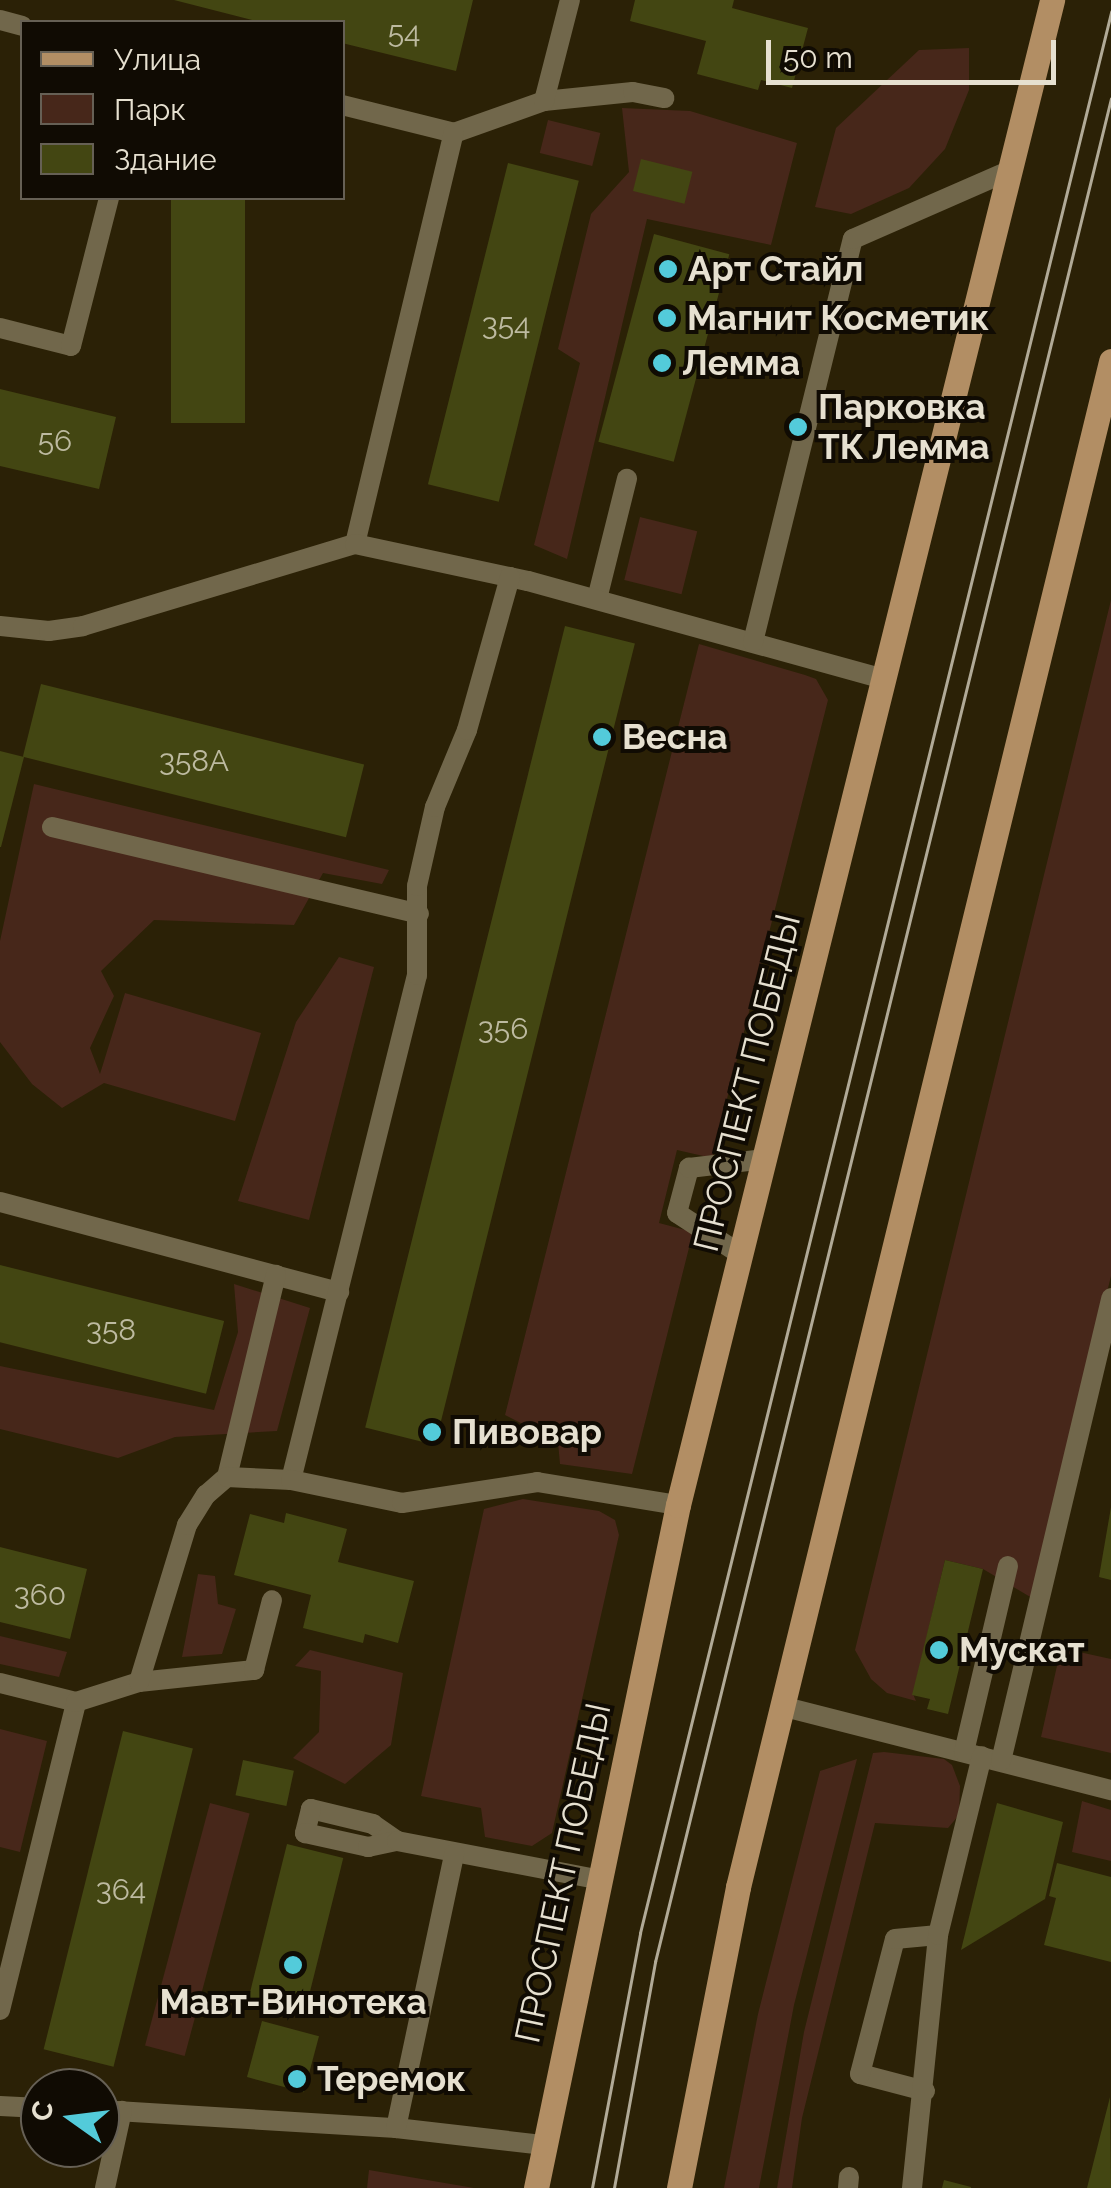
<!DOCTYPE html>
<meta charset="utf-8">
<style>
body{margin:0}
#map{position:relative;width:1111px;height:2188px;overflow:hidden;background:#2b2106;font-family:Raleway,sans-serif}
div>[style]{position:absolute}
.green>*{inset:0;background:#47271a;transform-origin:0 0}
.building>*{inset:0;background:#434612;transform-origin:0 0}
.lane>*{height:20px;margin:-10px;padding:0 10px;transform-origin:10px;border-radius:10px;background:#71674b}
.primary>*{height:25px;margin:-12.5px;padding:0 12.5px;transform-origin:12.5px;border-radius:12.5px;background:#b28e64}
.tram>*{height:2.5px;margin:-1.25px;padding:0 1.25px;transform-origin:1.25px;border-radius:1.25px;background:#b1aa97}
.dots>*{width:28px;height:28px;translate:-50% -50%;box-sizing:border-box;border:5px solid #100b03;border-radius:50%}
span{translate:-50% -50%;white-space:nowrap;text-align:center;line-height:1.15;-webkit-text-stroke:8px #100b03;paint-order:stroke}
.number-label{font-size:30px;color:#bdbaa0}
.number-label span{-webkit-text-stroke-width:0}
.poi-label{font-size:35px;color:#e6e0d0;font-weight:700}
.left{translate:0 -50%;text-align:left}
.street-label{font-size:35px;color:#e6e0d0}
.legend{position:absolute;left:20px;top:20px;width:325px;height:180px;box-sizing:border-box;background:#100b03;border:2px solid #666055;margin:0;padding:12px 18px;list-style:none;font-size:30px;color:#e6e0d0}
.legend li{display:flex;align-items:center;gap:20px;height:50px}
.legend b{width:50px;border:2px solid #666055}
.north{position:absolute;left:20px;top:2068px;width:100px;height:100px;box-sizing:border-box;background:#100b03;border:2px solid #666055;border-radius:50%;rotate:284deg;font-size:28px;font-weight:700;line-height:40px;text-align:center;color:#e6e0d0}
.north::after{content:'';display:block;margin:auto;width:35px;height:45px;background:#53cbda;clip-path:polygon(50% 0,100% 100%,50% 72%,0 100%)}
.scale{position:absolute;left:766px;top:40px;width:290px;height:45px;box-sizing:border-box;border:5px solid #e6e0d0;border-top:0;padding-left:12px;font-size:30px;line-height:35px;white-space:nowrap;color:#e6e0d0;-webkit-text-stroke:8px #100b03;paint-order:stroke}
</style>
<div id="map">
<div class="green">
<div style="clip-path:polygon(969px 48px,969px 90px,945px 149px,909px 188px,851px 214px,815px 207px,836px 128px,919px 50px)"></div>
<div style="clip-path:polygon(622px 108px,690px 111px,797px 143px,771px 245px,647px 219px,567px 559px,534px 545px,580px 363px,558px 349px,591px 214px,629px 172px)"></div>
<div style="left:548px;top:120px;width:54px;height:34px;rotate:14deg"></div>
<div style="left:640px;top:517px;width:59px;height:65px;rotate:14deg"></div>
<div style="clip-path:polygon(1111px 600px,1111px 1276px,1032px 1598px,983px 1569px,945px 1560px,913px 1694px,916px 1701px,887px 1693px,871px 1679px,855px 1650px)"></div>
<div style="clip-path:polygon(699px 644px,805px 675px,816px 679px,828px 700px,712px 1158px,677px 1150px,659px 1223px,693px 1232px,632px 1474px,560px 1464px,558px 1442px,505px 1415px)"></div>
<div style="clip-path:polygon(34px 784px,389px 870px,382px 884px,323px 873px,294px 925px,154px 920px,101px 971px,114px 996px,90px 1048px,100px 1074px,125px 993px,261px 1033px,235px 1121px,104px 1083px,62px 1108px,32px 1084px,0 1042px,0 941px)"></div>
<div style="clip-path:polygon(339px 957px,374px 967px,309px 1220px,238px 1201px,296px 1022px)"></div>
<div style="clip-path:polygon(234px 1284px,310px 1308px,277px 1431px,175px 1437px,118px 1458px,0 1429px,0 1366px,214px 1410px,238px 1332px)"></div>
<div style="clip-path:polygon(523px 1499px,599px 1511px,615px 1520px,619px 1535px,552px 1833px,532px 1846px,485px 1837px,481px 1808px,421px 1796px,484px 1509px)"></div>
<div style="clip-path:polygon(198px 1574px,215px 1576px,218px 1604px,236px 1609px,222px 1654px,182px 1657px)"></div>
<div style="clip-path:polygon(0 1636px,67px 1652px,59px 1677px,0 1664px)"></div>
<div style="clip-path:polygon(1061px 1648px,1111px 1659px,1111px 1753px,1041px 1737px)"></div>
<div style="clip-path:polygon(310px 1650px,403px 1673px,391px 1745px,345px 1784px,293px 1758px,319px 1732px,321px 1671px,295px 1666px)"></div>
<div style="clip-path:polygon(0 1729px,47px 1741px,20px 1852px,0 1847px)"></div>
<div style="clip-path:polygon(884px 1752px,944px 1759px,952px 1765px,960px 1786px,959px 1815px,948px 1828px,875px 1823px,802px 2118px,792px 2188px,777px 2188px,804px 2032px,873px 1753px)"></div>
<div style="clip-path:polygon(857px 1759px,794px 2005px,759px 2188px,724px 2188px,758px 2014px,820px 1771px)"></div>
<div style="clip-path:polygon(1082px 1801px,1111px 1810px,1111px 1861px,1072px 1852px)"></div>
<div style="left:210px;top:1803px;width:41px;height:251px;rotate:15deg"></div>
<div style="clip-path:polygon(369px 2170px,474px 2188px,367px 2188px)"></div>
</div>
<div class="building">
<div style="clip-path:polygon(174px 0,473px 0,456px 71px,342px 43px,342px 22px,260px 22px)"></div>
<div style="clip-path:polygon(635px 0,734px 0,732px 8px,808px 28px,792px 88px,761px 80px,758px 90px,697px 74px,706px 41px,630px 21px)"></div>
<div style="left:641px;top:159px;width:53px;height:33px;rotate:14deg"></div>
<div style="left:508px;top:163px;width:73px;height:331px;rotate:14deg"></div>
<div style="left:171px;top:198px;width:74px;height:225px"></div>
<div style="left:654px;top:234px;width:78px;height:215px;rotate:15deg"></div>
<div style="clip-path:polygon(0 389px,116px 417px,99px 489px,0 466px)"></div>
<div style="left:565px;top:626px;width:72px;height:826px;rotate:14deg"></div>
<div style="left:41px;top:684px;width:333px;height:75px;rotate:14deg"></div>
<div style="clip-path:polygon(0 751px,24px 757px,1px 847px,0 847px)"></div>
<div style="left:0;top:1265px;width:231px;height:75px;rotate:14deg"></div>
<div style="clip-path:polygon(1111px 1507px,1111px 1580px,1099px 1577px)"></div>
<div style="clip-path:polygon(286px 1513px,347px 1529px,338px 1562px,414px 1581px,398px 1643px,365px 1634px,363px 1643px,303px 1628px,311px 1595px,234px 1575px,250px 1514px,284px 1523px)"></div>
<div style="clip-path:polygon(0 1547px,87px 1569px,70px 1639px,0 1622px)"></div>
<div style="clip-path:polygon(945px 1560px,983px 1569px,948px 1714px,927px 1709px,930px 1699px,912px 1695px)"></div>
<div style="left:123px;top:1731px;width:72px;height:328px;rotate:14deg"></div>
<div style="left:243px;top:1760px;width:52px;height:36px;rotate:12deg"></div>
<div style="clip-path:polygon(997px 1803px,1063px 1822px,1045px 1899px,961px 1950px)"></div>
<div style="left:287px;top:1844px;width:58px;height:163px;rotate:14deg"></div>
<div style="clip-path:polygon(1057px 1863px,1111px 1877px,1111px 1962px,1044px 1945px,1056px 1898px,1049px 1896px)"></div>
<div style="left:262px;top:2021px;width:59px;height:58px;rotate:15deg"></div>
<div style="clip-path:polygon(1110px 2097px,1111px 2188px,1087px 2188px)"></div>
<div style="clip-path:polygon(944px 2180px,971px 2187px,971px 2188px,942px 2188px)"></div>
</div>
<div class="lane">
<div style="left:0;top:20px;width:23px;rotate:15deg"></div>
<div style="left:544px;top:101px;width:89px;rotate:-5.8deg"></div>
<div style="left:633px;top:92px;width:32px;rotate:11deg"></div>
<div style="left:342px;top:105px;width:115px;rotate:14deg"></div>
<div style="left:454px;top:133px;width:96px;rotate:-19.6deg"></div>
<div style="left:544px;top:101px;width:104px;rotate:-75.6deg"></div>
<div style="left:0;top:328px;width:73px;rotate:14.2deg"></div>
<div style="left:71px;top:346px;width:153px;rotate:-75.6deg"></div>
<div style="left:355px;top:544px;width:423px;rotate:-76.5deg"></div>
<div style="left:597px;top:599px;width:124px;rotate:-76deg"></div>
<div style="left:0;top:626px;width:49px;rotate:5.8deg"></div>
<div style="left:49px;top:631px;width:34px;rotate:-8deg"></div>
<div style="left:83px;top:626px;width:284px;rotate:-16.8deg"></div>
<div style="left:355px;top:544px;width:177px;rotate:12.1deg"></div>
<div style="left:528px;top:581px;width:369px;rotate:15.4deg"></div>
<div style="left:753px;top:642px;width:415px;rotate:-76.1deg"></div>
<div style="left:853px;top:239px;width:170px;rotate:-23.6deg"></div>
<div style="left:52px;top:827px;width:377px;rotate:13.3deg"></div>
<div style="left:0;top:1202px;width:351px;rotate:14.9deg"></div>
<div style="left:740px;top:1254px;width:75px;rotate:-146.9deg"></div>
<div style="left:677px;top:1213px;width:47px;rotate:-75.1deg"></div>
<div style="left:689px;top:1168px;width:76px;rotate:-6.8deg"></div>
<div style="left:227px;top:1477px;width:208px;rotate:-76.4deg"></div>
<div style="left:291px;top:1480px;width:520px;rotate:-75.99deg"></div>
<div style="left:417px;top:975px;width:89px;rotate:-90deg"></div>
<div style="left:417px;top:886px;width:81px;rotate:-77.2deg"></div>
<div style="left:435px;top:807px;width:83px;rotate:-67.4deg"></div>
<div style="left:467px;top:730px;width:159px;rotate:-74.3deg"></div>
<div style="left:139px;top:1682px;width:116px;rotate:-6deg"></div>
<div style="left:254px;top:1670px;width:72px;rotate:-75.6deg"></div>
<div style="left:0;top:1683px;width:78px;rotate:14deg"></div>
<div style="left:781px;top:1706px;width:341px;rotate:14.3deg"></div>
<div style="left:964px;top:1752px;width:191px;rotate:-76.7deg"></div>
<div style="left:1001px;top:1761px;width:476px;rotate:-76.6deg"></div>
<div style="left:397px;top:1841px;width:29px;rotate:-145deg"></div>
<div style="left:373px;top:1824px;width:64px;rotate:-166.4deg"></div>
<div style="left:311px;top:1809px;width:25px;rotate:104deg"></div>
<div style="left:305px;top:1833px;width:65px;rotate:12.5deg"></div>
<div style="left:368px;top:1847px;width:30px;rotate:-12deg"></div>
<div style="left:397px;top:1841px;width:204px;rotate:10.8deg"></div>
<div style="left:0;top:2010px;width:317px;rotate:-76.1deg"></div>
<div style="left:76px;top:1702px;width:66px;rotate:-17.6deg"></div>
<div style="left:139px;top:1682px;width:164px;rotate:-73deg"></div>
<div style="left:187px;top:1525px;width:36px;rotate:-58deg"></div>
<div style="left:206px;top:1495px;width:28px;rotate:-41deg"></div>
<div style="left:227px;top:1477px;width:64px;rotate:2.7deg"></div>
<div style="left:291px;top:1480px;width:113px;rotate:11.7deg"></div>
<div style="left:402px;top:1503px;width:137px;rotate:-8.8deg"></div>
<div style="left:537px;top:1482px;width:143px;rotate:9.3deg"></div>
<div style="left:925px;top:2091px;width:67px;rotate:-165.3deg"></div>
<div style="left:860px;top:2074px;width:139px;rotate:-75.5deg"></div>
<div style="left:895px;top:1939px;width:43px;rotate:-5.3deg"></div>
<div style="left:0;top:2106px;width:40px;rotate:2.9deg"></div>
<div style="left:100px;top:2110px;width:297px;rotate:3.5deg"></div>
<div style="left:396px;top:2128px;width:147px;rotate:6.6deg"></div>
<div style="left:396px;top:2128px;width:280px;rotate:-78deg"></div>
<div style="left:105px;top:2188px;width:79px;rotate:-77.6deg"></div>
<div style="left:848px;top:2188px;width:11px;rotate:-85deg"></div>
<div style="left:912px;top:2188px;width:254px;rotate:-84.1deg"></div>
<div style="left:938px;top:1935px;width:184px;rotate:-76.2deg"></div>
</div>
<div class="primary">
<div style="left:536px;top:2188px;width:698px;rotate:-78.26deg"></div>
<div style="left:678px;top:1505px;width:1551px;rotate:-76.04deg"></div>
<div style="left:679px;top:2188px;width:307px;rotate:-78.9deg"></div>
<div style="left:738px;top:1887px;width:1571px;rotate:-76.26deg"></div>
</div>
<div class="tram">
<div style="left:592px;top:2188px;width:259px;rotate:-79.3deg"></div>
<div style="left:640px;top:1933px;width:1978px;rotate:-76.22deg"></div>
<div style="left:614px;top:2188px;width:230px;rotate:-79.7deg"></div>
<div style="left:655px;top:1962px;width:1918px;rotate:-76.25deg"></div>
</div>
<div class="dots">
<div style="left:668px;top:269px;background:#53cbda"></div>
<div style="left:667px;top:318px;background:#53cbda"></div>
<div style="left:662px;top:363px;background:#53cbda"></div>
<div style="left:798px;top:427px;background:#53cbda"></div>
<div style="left:602px;top:737px;background:#53cbda"></div>
<div style="left:432px;top:1432px;background:#53cbda"></div>
<div style="left:939px;top:1650px;background:#53cbda"></div>
<div style="left:293px;top:1965px;background:#53cbda"></div>
<div style="left:297px;top:2079px;background:#53cbda"></div>
</div>
<div class="number-label">
<span style="left:404px;top:33px">54</span>
<span style="left:506px;top:325px">354</span>
<span style="left:55px;top:441px">56</span>
<span style="left:194px;top:761px">358А</span>
<span style="left:503px;top:1029px">356</span>
<span style="left:111px;top:1330px">358</span>
<span style="left:40px;top:1595px">360</span>
<span style="left:121px;top:1890px">364</span>
</div>
<div class="poi-label">
<span class="left" style="left:688px;top:269px">Арт Стайл</span>
<span class="left" style="left:687px;top:318px">Магнит Косметик</span>
<span class="left" style="left:682px;top:363px">Лемма</span>
<span class="left" style="left:818px;top:427px">Парковка<br>ТК Лемма</span>
<span class="left" style="left:622px;top:737px">Весна</span>
<span class="left" style="left:452px;top:1432px">Пивовар</span>
<span class="left" style="left:959px;top:1650px">Мускат</span>
<span style="left:293px;top:2002px">Мавт-Винотека</span>
<span class="left" style="left:317px;top:2079px">Теремок</span>
</div>
<div class="street-label">
<span style="left:747px;top:1083px;rotate:-76deg">ПРОСПЕКТ ПОБЕДЫ</span>
<span style="left:563px;top:1873px;rotate:-78deg">ПРОСПЕКТ ПОБЕДЫ</span>
</div>
<ul class="legend">
<li><b style="height:12px;background:#b28e64"></b>Улица</li>
<li><b style="height:28px;background:#47271a"></b>Парк</li>
<li><b style="height:28px;background:#434612"></b>Здание</li>
</ul>
<div class="north">С</div>
<div class="scale">50 m</div>
</div>
